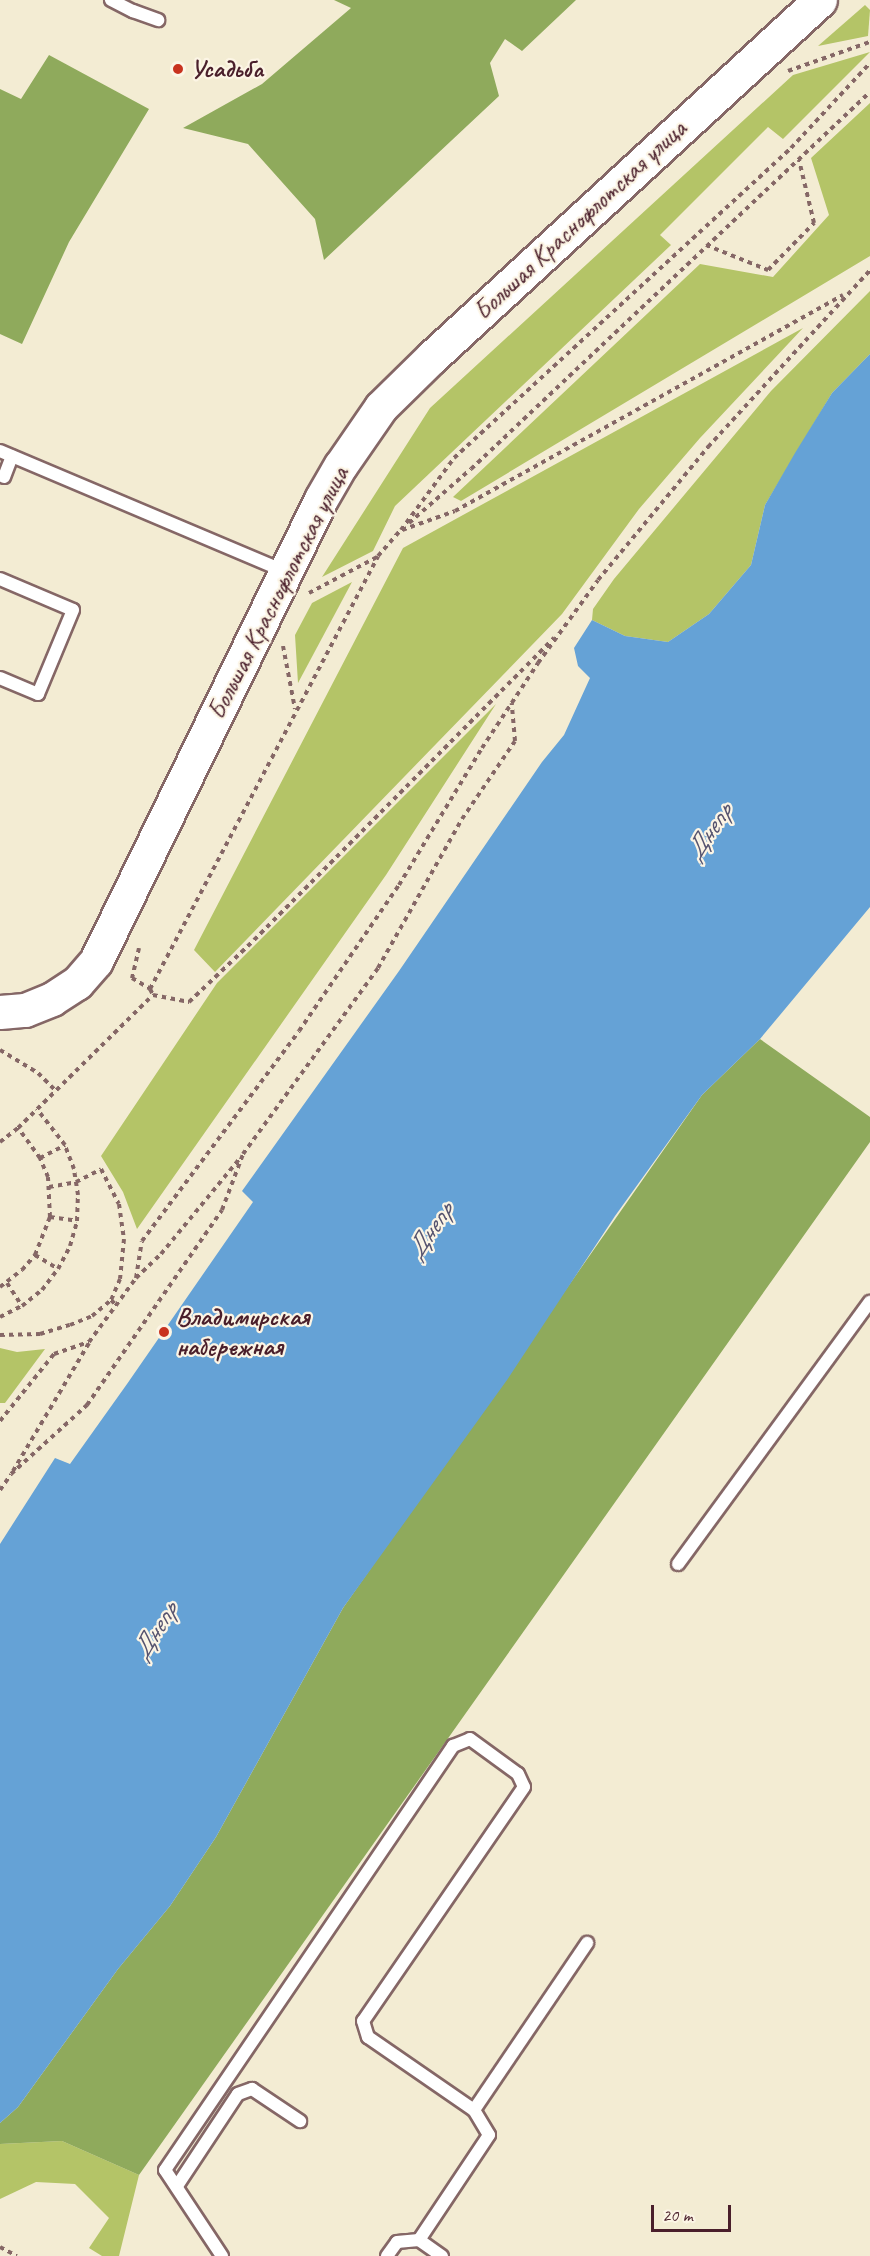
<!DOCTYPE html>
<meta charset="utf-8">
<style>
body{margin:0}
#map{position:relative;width:870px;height:2256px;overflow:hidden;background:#f3ecd3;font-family:Caveat,sans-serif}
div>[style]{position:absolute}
.green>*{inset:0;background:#b4c467}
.forest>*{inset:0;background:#8faa5c}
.water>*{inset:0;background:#65a2d6}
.path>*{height:4px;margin-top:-2px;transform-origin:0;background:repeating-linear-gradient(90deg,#856766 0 4.5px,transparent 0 9px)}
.roads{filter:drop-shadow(2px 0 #856766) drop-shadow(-2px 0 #856766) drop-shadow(0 2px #856766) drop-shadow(0 -2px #856766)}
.lane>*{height:12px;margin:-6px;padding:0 6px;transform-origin:6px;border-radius:6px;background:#fff}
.secondary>*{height:33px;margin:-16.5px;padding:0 16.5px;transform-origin:16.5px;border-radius:16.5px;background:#fff}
.dots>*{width:16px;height:16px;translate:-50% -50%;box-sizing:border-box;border:3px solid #fcf5e5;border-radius:50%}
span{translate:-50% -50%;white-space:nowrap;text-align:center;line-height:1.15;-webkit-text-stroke:4.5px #fcf5e5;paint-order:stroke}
.poi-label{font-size:26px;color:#4a1f2b;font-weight:700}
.left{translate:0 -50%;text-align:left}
.street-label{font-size:26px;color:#4a1f2b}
.water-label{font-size:27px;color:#55536f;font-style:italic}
.scale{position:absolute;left:651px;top:2205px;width:80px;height:27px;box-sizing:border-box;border:3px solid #4a1f2b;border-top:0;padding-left:8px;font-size:18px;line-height:21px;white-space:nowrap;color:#4a1f2b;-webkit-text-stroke:4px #fcf5e5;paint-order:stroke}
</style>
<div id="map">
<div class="green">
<div style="clip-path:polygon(865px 5px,870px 10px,868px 36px,818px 46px)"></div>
<div style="clip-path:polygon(870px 52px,783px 139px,768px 127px,660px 235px,671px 245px,395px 506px,373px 551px,322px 577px,430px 408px,793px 75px)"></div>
<div style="clip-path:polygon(870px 103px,870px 256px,461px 501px,453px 497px,700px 264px,773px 277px,829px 215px,811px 158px)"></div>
<div style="clip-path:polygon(870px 291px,870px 354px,832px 393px,765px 505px,751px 565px,709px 614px,668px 642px,625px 636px,592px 620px,593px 609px,614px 579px,771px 391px)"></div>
<div style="clip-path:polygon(803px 328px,700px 438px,639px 509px,562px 614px,215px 972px,194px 950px,403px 548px)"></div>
<div style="clip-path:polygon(352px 582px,298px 683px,295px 635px,312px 603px)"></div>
<div style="clip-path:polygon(496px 704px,386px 875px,137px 1229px,123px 1192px,101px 1156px,217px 983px)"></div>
<div style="clip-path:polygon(0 1348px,17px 1352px,45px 1349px,5px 1403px,0 1403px)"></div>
<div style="clip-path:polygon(62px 2141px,139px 2175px,119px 2256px,102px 2256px,89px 2248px,109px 2218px,75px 2184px,36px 2182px,0 2199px,0 2144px)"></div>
</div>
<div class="forest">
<div style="clip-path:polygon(334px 0,576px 0,522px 51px,505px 39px,490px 63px,499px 96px,324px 260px,315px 219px,248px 144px,183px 128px,262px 84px,351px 8px)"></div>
<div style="clip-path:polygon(49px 55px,149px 109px,69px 242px,22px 344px,0 334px,0 89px,21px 99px)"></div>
<div style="clip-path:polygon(760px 1039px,870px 1117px,870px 1142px,139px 2175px,62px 2141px,0 2144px,0 2123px,18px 2107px,118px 1969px,170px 1906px,216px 1837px,343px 1608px,702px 1095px)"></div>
</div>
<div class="water">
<div style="clip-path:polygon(870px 354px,870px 907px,760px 1039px,702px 1095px,615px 1216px,507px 1380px,343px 1608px,216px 1837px,170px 1906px,118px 1969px,18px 2107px,0 2123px,0 1544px,55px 1458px,70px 1464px,127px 1384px,253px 1202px,242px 1191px,399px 971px,542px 762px,564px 735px,590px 678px,578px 666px,574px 648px,592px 620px,625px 636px,668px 642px,709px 614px,751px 565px,765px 505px,795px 453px,832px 393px)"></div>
</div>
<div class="path">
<div style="left:788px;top:71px;width:87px;rotate:-19.5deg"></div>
<div style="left:706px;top:245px;width:67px;rotate:22deg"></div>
<div style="left:768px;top:270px;width:66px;rotate:-45.6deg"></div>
<div style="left:814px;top:223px;width:65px;rotate:-103.4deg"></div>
<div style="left:409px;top:523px;width:82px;rotate:-41.1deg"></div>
<div style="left:471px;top:469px;width:549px;rotate:-43.38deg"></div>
<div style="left:402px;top:530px;width:56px;rotate:-19.7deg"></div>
<div style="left:455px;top:511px;width:444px;rotate:-29.1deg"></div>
<div style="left:309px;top:593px;width:77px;rotate:-27.9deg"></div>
<div style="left:283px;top:646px;width:64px;rotate:79.2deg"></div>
<div style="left:139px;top:948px;width:31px;rotate:103deg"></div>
<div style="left:132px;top:978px;width:21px;rotate:31deg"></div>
<div style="left:150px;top:989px;width:7px;rotate:63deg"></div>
<div style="left:150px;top:989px;width:489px;rotate:-62.2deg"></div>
<div style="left:378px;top:556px;width:35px;rotate:-49deg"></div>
<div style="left:401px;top:530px;width:89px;rotate:-53.6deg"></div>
<div style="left:454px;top:458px;width:458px;rotate:-42.6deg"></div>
<div style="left:791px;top:148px;width:116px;rotate:-47.1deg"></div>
<div style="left:153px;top:995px;width:37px;rotate:11deg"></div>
<div style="left:189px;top:1002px;width:90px;rotate:-43.6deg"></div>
<div style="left:254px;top:940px;width:426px;rotate:-45.2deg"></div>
<div style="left:0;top:1050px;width:44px;rotate:31.2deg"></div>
<div style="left:38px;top:1073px;width:25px;rotate:45deg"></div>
<div style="left:0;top:1142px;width:23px;rotate:-38deg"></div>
<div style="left:18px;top:1128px;width:190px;rotate:-44.6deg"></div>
<div style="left:40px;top:1158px;width:28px;rotate:-27deg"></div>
<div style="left:49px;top:1187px;width:27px;rotate:-10deg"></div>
<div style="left:76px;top:1182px;width:28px;rotate:-27deg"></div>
<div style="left:101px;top:1169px;width:39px;rotate:63deg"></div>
<div style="left:119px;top:1204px;width:35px;rotate:82deg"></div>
<div style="left:124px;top:1239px;width:40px;rotate:95.7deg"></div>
<div style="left:120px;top:1279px;width:23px;rotate:113deg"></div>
<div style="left:111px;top:1300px;width:7px;rotate:45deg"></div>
<div style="left:50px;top:1217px;width:27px;rotate:8deg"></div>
<div style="left:35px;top:1255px;width:27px;rotate:31deg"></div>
<div style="left:136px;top:1278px;width:35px;rotate:-44deg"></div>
<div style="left:161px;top:1254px;width:126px;rotate:-50.5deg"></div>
<div style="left:7px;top:1283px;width:27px;rotate:57deg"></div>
<div style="left:0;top:1287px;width:28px;rotate:-38deg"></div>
<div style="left:22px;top:1270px;width:20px;rotate:-49deg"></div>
<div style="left:35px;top:1255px;width:41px;rotate:-68.5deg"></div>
<div style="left:50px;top:1217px;width:40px;rotate:-92.9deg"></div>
<div style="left:48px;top:1177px;width:21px;rotate:-113deg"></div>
<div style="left:40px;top:1158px;width:37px;rotate:-126deg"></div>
<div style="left:0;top:1317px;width:25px;rotate:-27deg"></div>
<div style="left:22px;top:1306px;width:26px;rotate:-39deg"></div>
<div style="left:42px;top:1290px;width:26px;rotate:-53deg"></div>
<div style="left:58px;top:1269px;width:26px;rotate:-62deg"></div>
<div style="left:70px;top:1246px;width:26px;rotate:-74deg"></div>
<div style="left:77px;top:1221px;width:26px;rotate:-88deg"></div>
<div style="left:78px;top:1195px;width:26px;rotate:-99deg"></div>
<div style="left:74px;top:1169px;width:26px;rotate:-111deg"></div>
<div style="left:65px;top:1145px;width:46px;rotate:-127.9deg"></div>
<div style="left:0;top:1335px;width:40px;rotate:-1.4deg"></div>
<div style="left:40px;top:1334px;width:31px;rotate:-17deg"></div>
<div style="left:70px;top:1325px;width:24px;rotate:-22deg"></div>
<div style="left:92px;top:1316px;width:25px;rotate:-40deg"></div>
<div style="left:0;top:1421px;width:86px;rotate:-51.1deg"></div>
<div style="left:54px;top:1354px;width:37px;rotate:-19deg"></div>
<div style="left:89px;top:1342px;width:79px;rotate:-53.7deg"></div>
<div style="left:136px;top:1278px;width:37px;rotate:-81deg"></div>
<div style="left:142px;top:1241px;width:262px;rotate:-53.2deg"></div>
<div style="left:299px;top:1031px;width:177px;rotate:-55.6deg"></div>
<div style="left:399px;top:885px;width:160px;rotate:-58.8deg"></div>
<div style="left:482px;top:748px;width:102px;rotate:-56.6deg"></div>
<div style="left:538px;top:663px;width:102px;rotate:-54.1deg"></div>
<div style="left:598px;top:580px;width:173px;rotate:-50.4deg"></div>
<div style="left:708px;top:447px;width:240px;rotate:-47.5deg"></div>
<div style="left:13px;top:1471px;width:149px;rotate:-59.3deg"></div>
<div style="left:0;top:1490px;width:19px;rotate:-55deg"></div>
<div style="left:11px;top:1474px;width:103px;rotate:-42.2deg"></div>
<div style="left:87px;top:1405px;width:237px;rotate:-55.3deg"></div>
<div style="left:222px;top:1210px;width:60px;rotate:-69.4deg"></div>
<div style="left:243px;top:1154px;width:230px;rotate:-54deg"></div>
<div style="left:378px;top:968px;width:171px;rotate:-60.6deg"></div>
<div style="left:462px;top:819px;width:94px;rotate:-55.8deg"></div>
<div style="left:515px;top:741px;width:38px;rotate:-95deg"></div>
<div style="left:0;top:2247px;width:19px;rotate:28deg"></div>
</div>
<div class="roads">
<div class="lane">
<div style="left:111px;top:0;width:25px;rotate:27deg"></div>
<div style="left:133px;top:11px;width:27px;rotate:20deg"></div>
<div style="left:0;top:451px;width:308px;rotate:22.9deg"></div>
<div style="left:4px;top:477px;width:22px;rotate:-69deg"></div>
<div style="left:0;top:579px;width:79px;rotate:23deg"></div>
<div style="left:73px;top:610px;width:91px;rotate:112.6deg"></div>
<div style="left:38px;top:694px;width:41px;rotate:-157.2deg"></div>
<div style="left:678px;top:1564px;width:325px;rotate:-53.8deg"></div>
<div style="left:474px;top:2110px;width:202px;rotate:-55.9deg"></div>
<div style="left:177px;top:2186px;width:110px;rotate:-56.5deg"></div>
<div style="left:238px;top:2094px;width:15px;rotate:-20deg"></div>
<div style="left:252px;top:2089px;width:58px;rotate:33.7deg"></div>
<div style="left:222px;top:2256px;width:103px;rotate:-123.5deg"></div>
<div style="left:165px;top:2170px;width:513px;rotate:-55.81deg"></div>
<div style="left:453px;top:1746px;width:18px;rotate:-22deg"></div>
<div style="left:470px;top:1739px;width:59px;rotate:36.1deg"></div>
<div style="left:518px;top:1774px;width:14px;rotate:65deg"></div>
<div style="left:524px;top:1787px;width:284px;rotate:124.5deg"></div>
<div style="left:363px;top:2021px;width:17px;rotate:73deg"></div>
<div style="left:368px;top:2037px;width:129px;rotate:34.6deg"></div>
<div style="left:474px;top:2110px;width:29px;rotate:59deg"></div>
<div style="left:489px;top:2135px;width:126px;rotate:123.7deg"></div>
<div style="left:387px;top:2256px;width:17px;rotate:-54deg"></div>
<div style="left:397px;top:2242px;width:22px;rotate:-5deg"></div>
<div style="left:419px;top:2240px;width:28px;rotate:35deg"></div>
</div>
<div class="secondary">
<div style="left:0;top:1012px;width:25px;rotate:-5deg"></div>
<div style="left:25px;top:1010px;width:29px;rotate:-22deg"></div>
<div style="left:52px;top:999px;width:30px;rotate:-33deg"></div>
<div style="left:77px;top:983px;width:29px;rotate:-49deg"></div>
<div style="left:96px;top:961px;width:514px;rotate:-64.03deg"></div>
<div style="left:321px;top:499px;width:39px;rotate:-60deg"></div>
<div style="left:341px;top:465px;width:70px;rotate:-55.4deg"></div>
<div style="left:381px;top:407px;width:71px;rotate:-44.4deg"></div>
<div style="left:432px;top:357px;width:527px;rotate:-42.62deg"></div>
</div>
</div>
<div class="dots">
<div style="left:178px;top:69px;background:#c8321e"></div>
<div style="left:164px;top:1332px;background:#c8321e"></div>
</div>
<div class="poi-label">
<span class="left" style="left:190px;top:69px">Усадьба</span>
<span class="left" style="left:176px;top:1332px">Владимирская<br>набережная</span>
</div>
<div class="street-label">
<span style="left:580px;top:220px;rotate:-43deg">Большая Краснофлотская улица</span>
<span style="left:278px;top:593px;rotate:-63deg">Большая Краснофлотская улица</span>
</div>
<div class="water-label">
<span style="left:709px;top:832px;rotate:-55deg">Днепр</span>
<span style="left:430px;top:1231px;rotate:-55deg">Днепр</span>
<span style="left:155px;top:1631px;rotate:-57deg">Днепр</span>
</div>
<div class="scale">20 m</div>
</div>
